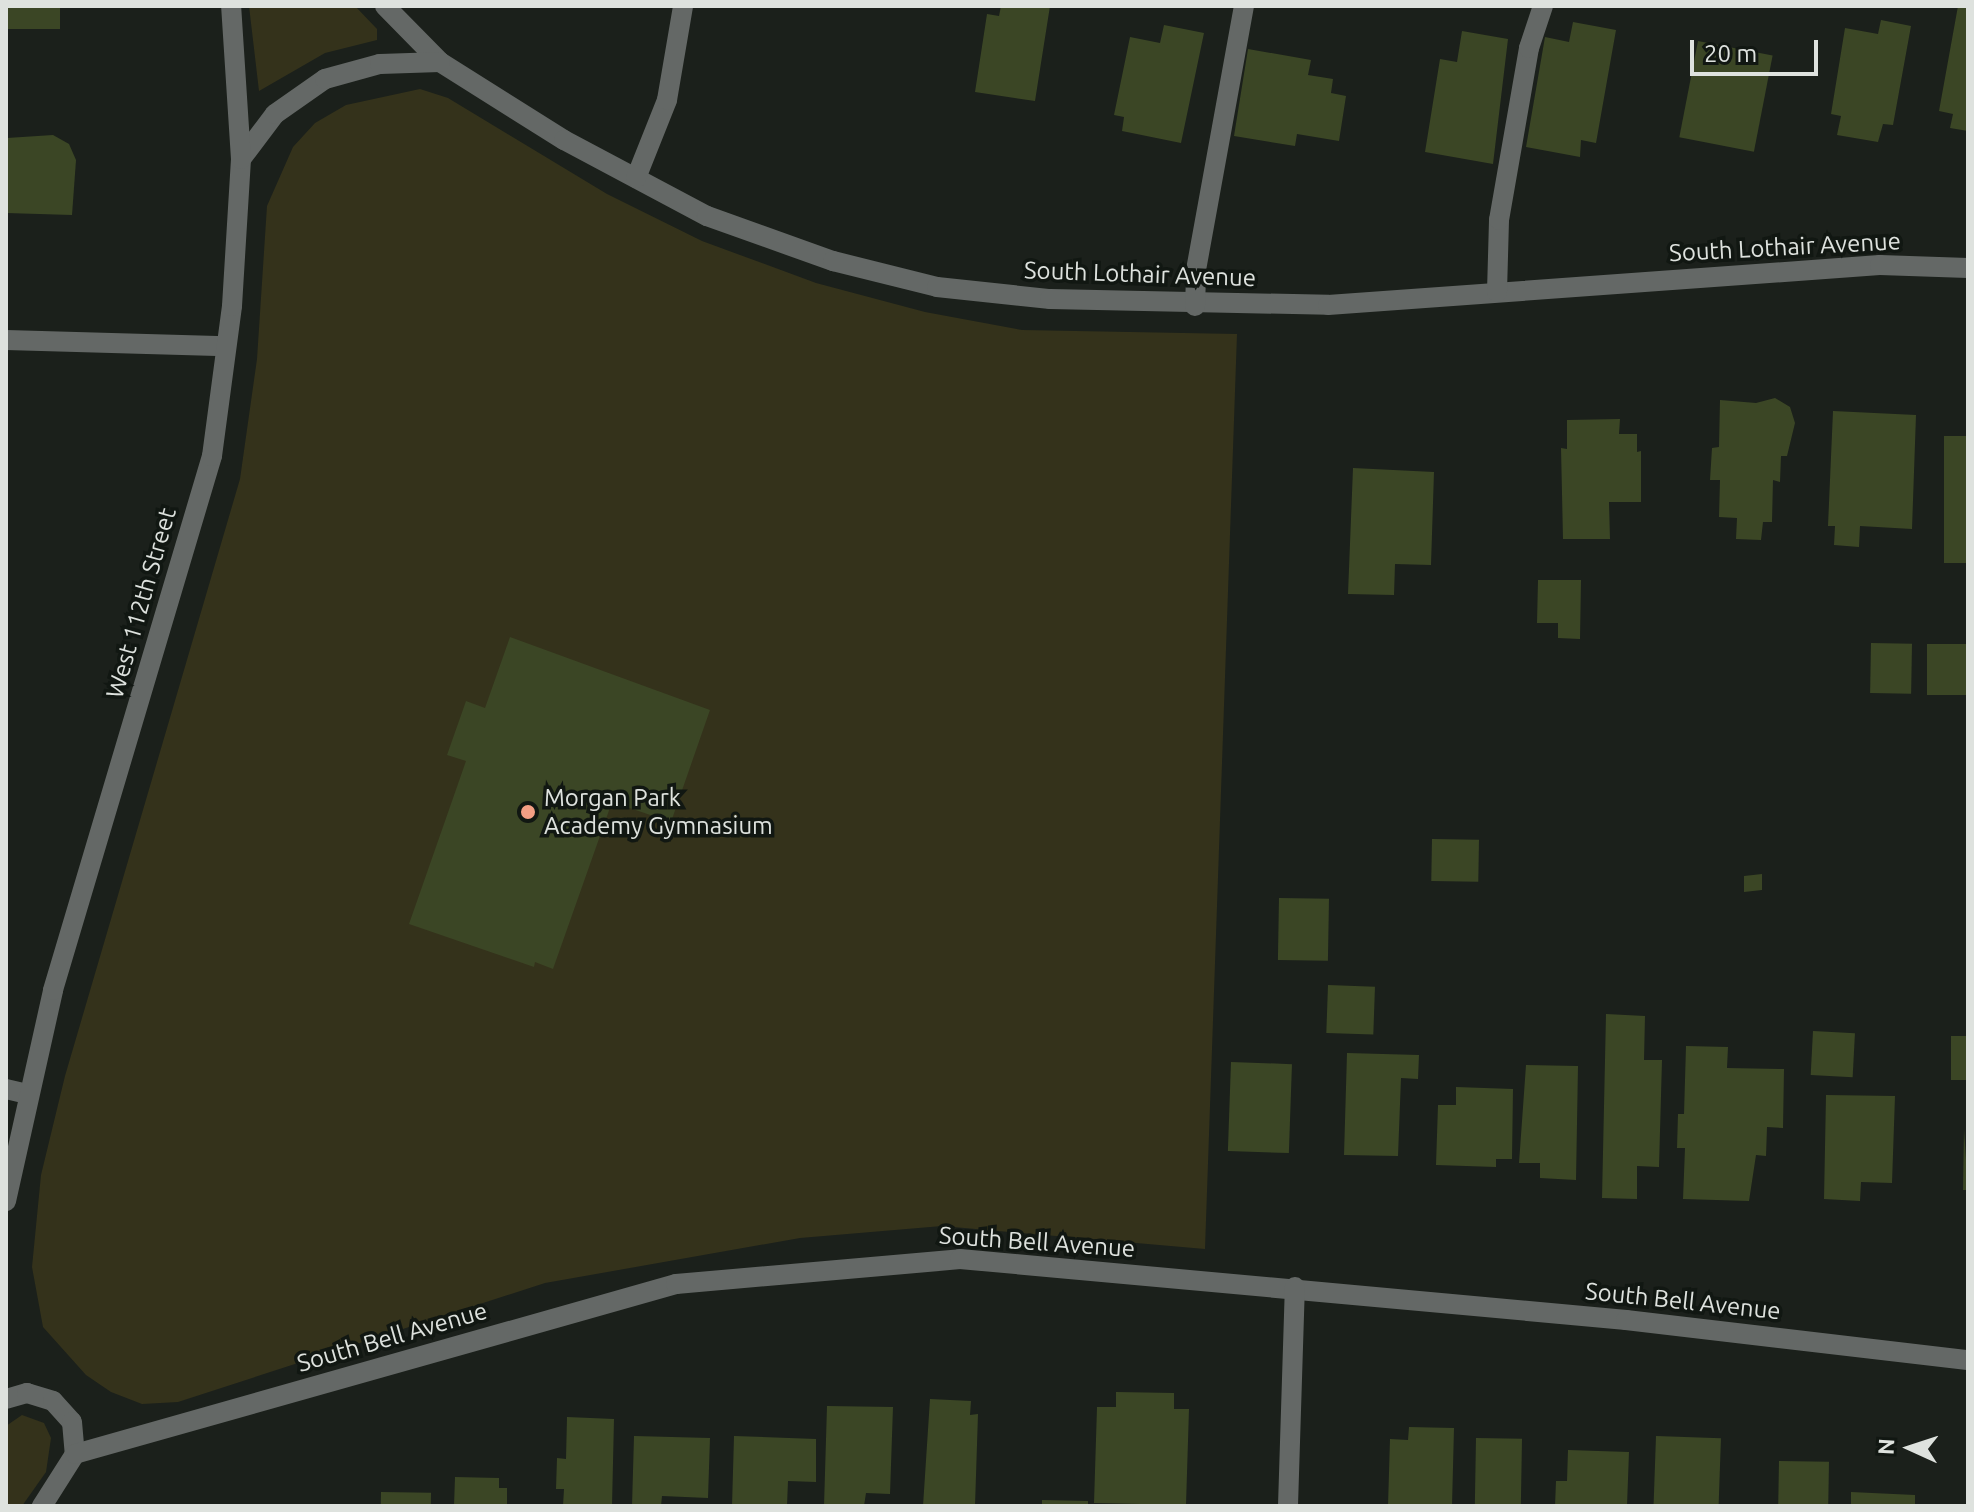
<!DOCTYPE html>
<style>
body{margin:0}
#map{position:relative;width:1974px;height:1512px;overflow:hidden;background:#1b201b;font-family:Ubuntu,sans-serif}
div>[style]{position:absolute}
.green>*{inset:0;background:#34321b}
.building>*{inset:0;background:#3b4625;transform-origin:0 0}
.minor>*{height:20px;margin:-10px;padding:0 10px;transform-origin:10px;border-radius:10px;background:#646866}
.dots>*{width:22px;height:22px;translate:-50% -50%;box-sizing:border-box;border:4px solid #111712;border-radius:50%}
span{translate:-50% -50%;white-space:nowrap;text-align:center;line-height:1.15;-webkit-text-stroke:7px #111712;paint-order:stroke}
.street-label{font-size:24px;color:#dee2de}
.poi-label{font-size:24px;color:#dee2de}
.left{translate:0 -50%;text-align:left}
.frame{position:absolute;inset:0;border:8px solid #dee2de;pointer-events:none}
.north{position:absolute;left:1870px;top:1408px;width:80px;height:80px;-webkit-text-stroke:6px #111712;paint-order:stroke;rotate:273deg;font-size:22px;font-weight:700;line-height:32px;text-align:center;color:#dee2de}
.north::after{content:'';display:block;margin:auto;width:28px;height:36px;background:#dee2de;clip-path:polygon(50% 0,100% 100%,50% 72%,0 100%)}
.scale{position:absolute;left:1690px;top:40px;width:128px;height:36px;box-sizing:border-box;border:4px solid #dee2de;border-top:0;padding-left:10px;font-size:24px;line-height:28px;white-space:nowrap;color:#dee2de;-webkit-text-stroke:6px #111712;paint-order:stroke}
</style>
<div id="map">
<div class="green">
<div style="clip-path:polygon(249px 6px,355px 6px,377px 29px,377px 40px,325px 53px,259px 91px)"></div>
<div style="clip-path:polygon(420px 89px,448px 98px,607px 194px,702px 241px,816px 283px,925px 312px,1022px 330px,1237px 334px,1205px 1249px,942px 1226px,800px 1238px,545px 1283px,178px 1402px,142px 1404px,111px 1392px,86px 1375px,43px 1327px,32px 1267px,41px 1175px,65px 1076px,240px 479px,257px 359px,267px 206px,293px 147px,315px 123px,346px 105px)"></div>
<div style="clip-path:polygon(22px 1415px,44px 1423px,51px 1438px,46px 1472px,22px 1506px,6px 1506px,6px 1426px)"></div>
</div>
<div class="building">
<div style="left:6px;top:6px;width:54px;height:23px"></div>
<div style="clip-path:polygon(1001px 6px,1050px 6px,1035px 101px,975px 92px,987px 14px,999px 16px)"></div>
<div style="clip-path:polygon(1958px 6px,1968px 6px,1968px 131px,1950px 128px,1953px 114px,1939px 111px)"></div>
<div style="clip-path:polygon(1881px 20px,1911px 26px,1893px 125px,1883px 124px,1878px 142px,1837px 135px,1841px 116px,1831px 114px,1845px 28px,1878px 34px)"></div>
<div style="clip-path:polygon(1573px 22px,1616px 30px,1596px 143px,1581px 140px,1580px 157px,1526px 147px,1545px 37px,1569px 42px)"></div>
<div style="clip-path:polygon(1164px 25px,1204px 33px,1181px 143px,1122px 131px,1124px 117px,1114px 115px,1130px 37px,1160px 43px)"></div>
<div style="clip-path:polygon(1462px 31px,1508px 39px,1493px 164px,1425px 152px,1440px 59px,1457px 62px)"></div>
<div style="left:1698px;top:41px;width:76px;height:98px;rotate:11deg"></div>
<div style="clip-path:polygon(1248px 49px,1311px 60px,1308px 75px,1333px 79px,1331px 93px,1346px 96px,1339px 141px,1297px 134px,1295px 146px,1234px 136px)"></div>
<div style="clip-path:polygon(53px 135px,69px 144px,76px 160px,72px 215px,6px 213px,7px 138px)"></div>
<div style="clip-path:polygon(1775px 398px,1790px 407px,1795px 423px,1787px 456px,1781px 456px,1780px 482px,1773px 480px,1772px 522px,1763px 522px,1761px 540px,1736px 539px,1737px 518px,1719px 517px,1720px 480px,1710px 480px,1712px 448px,1719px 447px,1720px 400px,1756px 403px)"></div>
<div style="clip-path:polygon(1833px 411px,1916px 415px,1912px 529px,1860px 526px,1859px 547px,1834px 545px,1835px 526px,1828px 526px)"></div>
<div style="clip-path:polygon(1620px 419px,1619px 434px,1637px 434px,1637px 452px,1641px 451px,1641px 502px,1609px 502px,1610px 539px,1563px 539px,1561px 448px,1567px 449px,1567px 420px)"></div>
<div style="left:1944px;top:436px;width:24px;height:127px"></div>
<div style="clip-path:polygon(1353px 468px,1434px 472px,1431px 565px,1395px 564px,1394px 595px,1348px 594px)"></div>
<div style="clip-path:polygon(1538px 580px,1581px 580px,1580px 639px,1558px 638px,1558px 623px,1537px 623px)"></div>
<div style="clip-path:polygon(510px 637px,710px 710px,671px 822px,612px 802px,553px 969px,535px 962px,534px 967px,409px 924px,466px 761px,447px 755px,466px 701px,485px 708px)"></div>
<div style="left:1871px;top:643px;width:41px;height:50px;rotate:1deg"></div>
<div style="left:1927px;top:644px;width:41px;height:51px"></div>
<div style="left:1432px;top:839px;width:47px;height:42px;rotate:1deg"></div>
<div style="clip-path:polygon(1762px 874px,1762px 890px,1744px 892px,1744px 876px)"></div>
<div style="left:1279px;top:898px;width:50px;height:62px;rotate:1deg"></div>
<div style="left:1328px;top:985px;width:47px;height:48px;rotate:2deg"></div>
<div style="clip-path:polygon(1606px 1014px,1645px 1016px,1644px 1060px,1662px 1060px,1659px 1167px,1637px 1166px,1637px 1199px,1602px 1198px)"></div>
<div style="left:1813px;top:1031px;width:42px;height:44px;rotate:3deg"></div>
<div style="left:1951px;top:1036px;width:17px;height:44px"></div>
<div style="clip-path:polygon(1686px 1046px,1728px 1047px,1727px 1068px,1784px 1069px,1783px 1128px,1767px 1127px,1766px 1156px,1756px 1155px,1749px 1201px,1683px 1199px,1685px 1148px,1677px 1148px,1678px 1114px,1684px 1114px)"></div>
<div style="clip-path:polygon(1347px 1053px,1419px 1055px,1418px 1079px,1401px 1078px,1398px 1156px,1344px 1155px)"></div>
<div style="left:1231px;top:1062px;width:61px;height:89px;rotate:2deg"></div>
<div style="clip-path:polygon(1526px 1065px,1578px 1066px,1576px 1180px,1540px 1178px,1540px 1163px,1519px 1163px)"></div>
<div style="clip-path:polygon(1456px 1087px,1513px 1089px,1512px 1159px,1496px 1159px,1496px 1167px,1436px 1165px,1438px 1105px,1456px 1105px)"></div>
<div style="clip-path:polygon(1826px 1095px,1895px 1096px,1892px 1183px,1861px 1182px,1860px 1201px,1824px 1199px)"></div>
<div style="clip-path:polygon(1964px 1129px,1968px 1190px,1963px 1190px)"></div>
<div style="clip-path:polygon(1116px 1392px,1174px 1393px,1174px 1409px,1189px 1409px,1186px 1505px,1094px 1503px,1097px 1407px,1116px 1407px)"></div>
<div style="clip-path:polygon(930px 1399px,971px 1401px,970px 1415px,978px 1414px,975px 1506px,923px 1506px)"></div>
<div style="clip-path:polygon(827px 1406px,893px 1407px,890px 1494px,866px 1493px,864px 1506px,824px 1506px)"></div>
<div style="clip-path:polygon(567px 1417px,614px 1419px,612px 1506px,563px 1506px,564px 1489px,556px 1489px,557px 1458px,566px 1459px)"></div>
<div style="clip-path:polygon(1409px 1427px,1454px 1428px,1452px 1506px,1388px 1506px,1390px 1439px,1408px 1440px)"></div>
<div style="clip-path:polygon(634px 1436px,710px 1438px,708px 1498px,662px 1496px,661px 1506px,632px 1506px)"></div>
<div style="clip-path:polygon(734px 1436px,816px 1439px,816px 1482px,788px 1481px,787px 1506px,732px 1506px)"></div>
<div style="left:1656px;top:1436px;width:65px;height:70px;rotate:2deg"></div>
<div style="left:1476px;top:1438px;width:46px;height:68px;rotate:1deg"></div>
<div style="clip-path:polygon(1568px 1450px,1629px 1452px,1627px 1506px,1555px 1506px,1556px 1481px,1567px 1481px)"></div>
<div style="left:1779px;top:1461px;width:50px;height:45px;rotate:1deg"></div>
<div style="clip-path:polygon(455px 1477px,499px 1478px,499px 1488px,507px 1488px,507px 1506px,454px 1506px)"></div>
<div style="left:381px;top:1492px;width:50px;height:14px;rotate:1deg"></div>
<div style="clip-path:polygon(1851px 1492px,1915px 1495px,1915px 1506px,1851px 1506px)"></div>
<div style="clip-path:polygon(1042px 1500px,1088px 1501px,1088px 1506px,1042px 1506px)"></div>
</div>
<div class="minor">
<div style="left:385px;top:6px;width:78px;rotate:45.5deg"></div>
<div style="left:440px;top:62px;width:146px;rotate:32.2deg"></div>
<div style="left:564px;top:140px;width:162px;rotate:28deg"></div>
<div style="left:707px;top:216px;width:134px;rotate:19.7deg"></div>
<div style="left:833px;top:261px;width:107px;rotate:14deg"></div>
<div style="left:937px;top:287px;width:114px;rotate:6.1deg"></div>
<div style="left:1050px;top:299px;width:278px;rotate:1.2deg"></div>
<div style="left:1328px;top:305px;width:553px;rotate:-4.14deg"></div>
<div style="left:1880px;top:265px;width:88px;rotate:2deg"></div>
<div style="left:241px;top:159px;width:56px;rotate:-52.9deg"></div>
<div style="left:275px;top:114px;width:61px;rotate:-35deg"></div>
<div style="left:325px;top:79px;width:57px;rotate:-15.3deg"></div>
<div style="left:380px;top:64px;width:60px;rotate:-1.9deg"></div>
<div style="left:636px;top:178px;width:84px;rotate:-68.3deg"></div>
<div style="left:667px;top:100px;width:95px;rotate:-80.3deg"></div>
<div style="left:1497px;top:292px;width:72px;rotate:-88.4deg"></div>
<div style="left:1499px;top:220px;width:175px;rotate:-80.1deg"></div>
<div style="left:1529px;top:48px;width:44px;rotate:-71.6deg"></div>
<div style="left:1195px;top:306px;width:36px;rotate:-88deg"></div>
<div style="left:1196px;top:270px;width:268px;rotate:-79.7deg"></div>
<div style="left:6px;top:340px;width:220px;rotate:1.6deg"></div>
<div style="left:6px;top:1089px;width:23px;rotate:13deg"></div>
<div style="left:6px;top:1201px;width:216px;rotate:-77.4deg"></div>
<div style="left:53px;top:990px;width:557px;rotate:-73.42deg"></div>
<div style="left:212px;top:456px;width:151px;rotate:-82.4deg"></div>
<div style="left:232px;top:306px;width:147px;rotate:-86.5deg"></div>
<div style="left:241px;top:159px;width:153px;rotate:-93.7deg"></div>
<div style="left:6px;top:1399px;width:22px;rotate:-16deg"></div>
<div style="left:27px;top:1393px;width:27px;rotate:17deg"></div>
<div style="left:53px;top:1401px;width:28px;rotate:48deg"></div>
<div style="left:72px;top:1422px;width:32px;rotate:85deg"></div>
<div style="left:75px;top:1454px;width:62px;rotate:122.4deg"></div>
<div style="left:75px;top:1454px;width:625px;rotate:-15.79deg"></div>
<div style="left:676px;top:1284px;width:285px;rotate:-5deg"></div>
<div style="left:960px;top:1259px;width:669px;rotate:5.23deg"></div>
<div style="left:1626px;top:1320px;width:344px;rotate:6.7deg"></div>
<div style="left:1288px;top:1506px;width:219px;rotate:-88.2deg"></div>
</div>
<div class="dots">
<div style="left:528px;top:812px;background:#f39f84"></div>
</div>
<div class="street-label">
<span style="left:1785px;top:247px;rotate:-3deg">South Lothair Avenue</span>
<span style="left:1140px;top:274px;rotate:2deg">South Lothair Avenue</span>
<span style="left:141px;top:603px;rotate:-74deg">West 112th Street</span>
<span style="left:1037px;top:1242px;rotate:4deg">South Bell Avenue</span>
<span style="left:1683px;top:1301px;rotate:6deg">South Bell Avenue</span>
<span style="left:392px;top:1337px;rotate:-16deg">South Bell Avenue</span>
</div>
<div class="poi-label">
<span class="left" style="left:544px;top:812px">Morgan Park<br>Academy Gymnasium</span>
</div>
<div class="frame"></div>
<div class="north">N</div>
<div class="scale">20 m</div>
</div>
